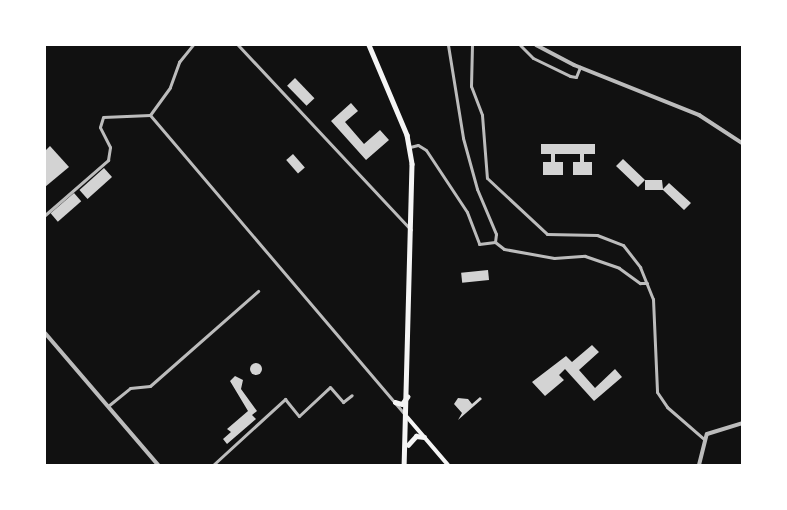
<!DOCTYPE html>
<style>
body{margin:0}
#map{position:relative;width:787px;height:510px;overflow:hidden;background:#111;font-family:"Noto Sans",sans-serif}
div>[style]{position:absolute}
.building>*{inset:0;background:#d3d3d3;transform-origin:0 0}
.round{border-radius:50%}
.minor>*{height:3px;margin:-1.5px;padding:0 1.5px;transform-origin:1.5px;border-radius:1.5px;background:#bcbcbc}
.tertiary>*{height:4px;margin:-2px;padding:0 2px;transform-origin:2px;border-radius:2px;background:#bcbcbc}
.secondary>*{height:4px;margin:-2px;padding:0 2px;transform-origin:2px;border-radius:2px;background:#f5f5f5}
.primary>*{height:4.5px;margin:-2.25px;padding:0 2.25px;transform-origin:2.25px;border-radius:2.25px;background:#f5f5f5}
span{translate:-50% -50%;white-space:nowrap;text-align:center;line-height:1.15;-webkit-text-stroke:6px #fff;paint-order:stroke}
.frame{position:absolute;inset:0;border:46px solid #fff;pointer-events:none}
</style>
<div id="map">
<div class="building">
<div style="left:295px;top:78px;width:28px;height:11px;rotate:46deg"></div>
<div style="clip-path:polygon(351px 103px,358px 111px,345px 122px,364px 144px,380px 130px,389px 140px,366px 160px,331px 121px)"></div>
<div style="clip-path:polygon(541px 144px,595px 144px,595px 154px,584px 154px,584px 162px,592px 162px,592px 175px,573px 175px,573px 162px,580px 162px,580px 154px,555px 154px,555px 162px,563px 162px,563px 175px,543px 175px,543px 162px,551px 162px,551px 154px,541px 154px)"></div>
<div style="clip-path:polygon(50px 146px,69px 167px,45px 187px,45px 151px)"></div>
<div style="left:293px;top:154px;width:18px;height:9px;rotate:49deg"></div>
<div style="clip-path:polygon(623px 159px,645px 180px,662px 180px,663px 189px,669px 183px,691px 203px,684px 210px,663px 190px,645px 190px,645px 180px,638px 187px,616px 166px)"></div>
<div style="left:104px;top:168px;width:12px;height:33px;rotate:48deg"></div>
<div style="left:74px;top:193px;width:11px;height:31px;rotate:49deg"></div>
<div style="left:488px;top:270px;width:10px;height:27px;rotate:84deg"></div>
<div style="clip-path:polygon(592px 345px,599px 352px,579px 370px,595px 388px,615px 369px,622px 377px,594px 401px,565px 369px,559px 375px,564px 380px,545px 396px,532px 382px,566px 356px,572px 362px)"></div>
<div class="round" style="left:250px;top:363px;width:12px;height:12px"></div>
<div style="clip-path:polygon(235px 376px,243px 380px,241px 389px,257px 411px,252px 415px,256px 419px,227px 444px,223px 439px,231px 432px,227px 429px,248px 411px,230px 381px)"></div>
<div style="clip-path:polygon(480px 397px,482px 399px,458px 420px,462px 413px,454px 404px,458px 398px,468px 399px,472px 404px)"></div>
</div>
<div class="minor">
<div style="left:238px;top:45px;width:253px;rotate:46.9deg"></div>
<div style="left:448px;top:45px;width:94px;rotate:80.8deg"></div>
<div style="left:463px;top:138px;width:53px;rotate:74.6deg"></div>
<div style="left:477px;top:189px;width:49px;rotate:67.1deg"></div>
<div style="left:496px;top:234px;width:8px;rotate:97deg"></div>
<div style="left:472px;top:45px;width:41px;rotate:91.4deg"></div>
<div style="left:471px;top:86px;width:31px;rotate:69deg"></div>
<div style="left:482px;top:115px;width:63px;rotate:85.5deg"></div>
<div style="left:487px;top:178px;width:82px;rotate:43deg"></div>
<div style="left:547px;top:234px;width:50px;rotate:1.1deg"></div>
<div style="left:597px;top:235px;width:28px;rotate:21deg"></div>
<div style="left:623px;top:245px;width:28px;rotate:52deg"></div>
<div style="left:640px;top:267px;width:35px;rotate:68deg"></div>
<div style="left:653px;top:299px;width:93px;rotate:87.5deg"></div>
<div style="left:657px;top:392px;width:18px;rotate:56deg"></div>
<div style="left:667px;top:407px;width:49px;rotate:40.9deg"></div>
<div style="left:520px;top:45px;width:18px;rotate:45deg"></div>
<div style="left:533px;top:58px;width:41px;rotate:25.9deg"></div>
<div style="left:570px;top:76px;width:6px;rotate:9deg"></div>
<div style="left:576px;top:77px;width:11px;rotate:-68deg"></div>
<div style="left:150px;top:115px;width:394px;rotate:49.6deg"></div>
<div style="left:150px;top:115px;width:34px;rotate:-54deg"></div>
<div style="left:170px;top:87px;width:27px;rotate:-70deg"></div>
<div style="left:179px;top:62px;width:22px;rotate:-51deg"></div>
<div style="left:410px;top:147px;width:8px;rotate:-14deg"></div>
<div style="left:418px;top:145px;width:9px;rotate:32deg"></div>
<div style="left:426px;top:150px;width:74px;rotate:56.5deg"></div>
<div style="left:467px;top:212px;width:34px;rotate:69deg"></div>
<div style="left:479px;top:244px;width:16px;rotate:-7deg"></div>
<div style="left:45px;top:215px;width:84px;rotate:-41.1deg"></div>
<div style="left:108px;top:160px;width:13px;rotate:-81deg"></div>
<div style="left:110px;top:147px;width:22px;rotate:-117deg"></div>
<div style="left:100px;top:127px;width:10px;rotate:-73deg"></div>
<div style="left:103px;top:117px;width:47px;rotate:-2.4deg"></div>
<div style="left:495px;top:242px;width:11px;rotate:38deg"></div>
<div style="left:504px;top:249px;width:51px;rotate:10.2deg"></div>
<div style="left:554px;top:258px;width:31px;rotate:-4deg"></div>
<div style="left:585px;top:256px;width:36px;rotate:19deg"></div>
<div style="left:619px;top:268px;width:26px;rotate:36deg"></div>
<div style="left:640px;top:283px;width:7px"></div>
<div style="left:108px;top:406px;width:28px;rotate:-39deg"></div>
<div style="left:130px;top:388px;width:20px;rotate:-6deg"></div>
<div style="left:150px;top:386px;width:144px;rotate:-41.3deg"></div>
<div style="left:213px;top:465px;width:98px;rotate:-42.5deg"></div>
<div style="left:285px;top:399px;width:22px;rotate:51deg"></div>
<div style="left:299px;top:416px;width:42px;rotate:-43.1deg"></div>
<div style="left:330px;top:387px;width:20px;rotate:49deg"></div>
<div style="left:343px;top:402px;width:11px;rotate:-38deg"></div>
</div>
<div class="tertiary">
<div style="left:536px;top:45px;width:43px;rotate:27.8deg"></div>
<div style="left:574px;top:65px;width:135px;rotate:21.8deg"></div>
<div style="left:699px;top:115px;width:51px;rotate:33.1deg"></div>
<div style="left:45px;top:333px;width:174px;rotate:49.4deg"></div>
<div style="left:699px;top:465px;width:32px;rotate:-76deg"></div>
<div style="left:707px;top:434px;width:37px;rotate:-17deg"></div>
</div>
<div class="secondary">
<div style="left:407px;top:417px;width:63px;rotate:49.5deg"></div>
</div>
<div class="primary">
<div style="left:369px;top:45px;width:98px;rotate:67.1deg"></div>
<div style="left:407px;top:135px;width:29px;rotate:80deg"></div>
<div style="left:412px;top:164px;width:301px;rotate:91.5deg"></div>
<div style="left:395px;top:402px;width:7px;rotate:16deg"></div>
<div style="left:402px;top:404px;width:9px;rotate:-54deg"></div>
<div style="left:408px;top:445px;width:12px;rotate:-48deg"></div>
<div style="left:416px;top:436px;width:8px;rotate:7deg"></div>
</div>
<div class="frame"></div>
</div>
